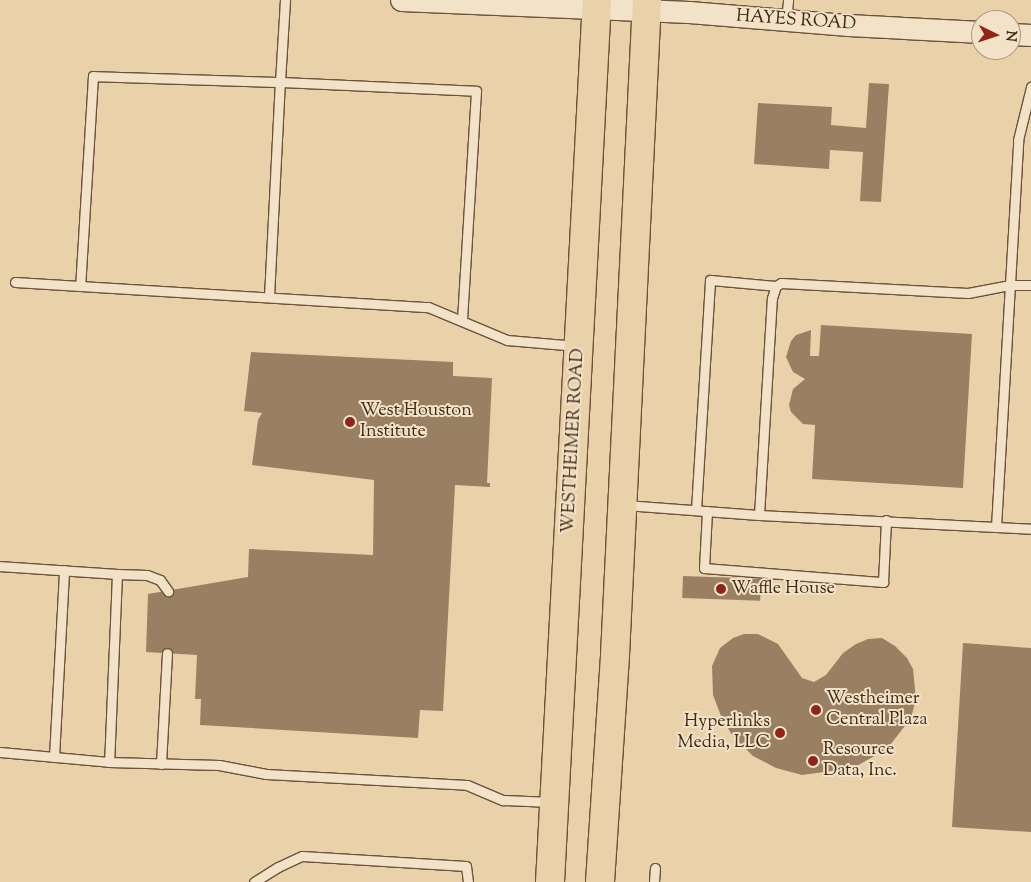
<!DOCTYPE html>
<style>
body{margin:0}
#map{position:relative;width:1031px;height:882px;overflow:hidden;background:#e9d2aa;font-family:"Sorts Mill Goudy",serif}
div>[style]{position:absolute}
.building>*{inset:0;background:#998062;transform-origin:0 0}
.roads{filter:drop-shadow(1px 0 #6c5239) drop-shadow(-1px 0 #6c5239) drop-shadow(0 1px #6c5239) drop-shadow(0 -1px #6c5239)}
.service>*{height:9px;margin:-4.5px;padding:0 4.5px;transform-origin:4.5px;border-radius:4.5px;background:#f1e2c8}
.tertiary>*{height:21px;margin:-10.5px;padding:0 10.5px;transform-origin:10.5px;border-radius:10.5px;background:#f1e2c8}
.primary>*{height:28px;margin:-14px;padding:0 14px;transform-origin:14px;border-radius:14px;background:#e9d2aa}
.dots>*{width:14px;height:14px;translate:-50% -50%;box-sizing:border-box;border:2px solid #f1e2c8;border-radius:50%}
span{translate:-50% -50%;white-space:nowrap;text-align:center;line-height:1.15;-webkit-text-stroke:4px #f1e2c8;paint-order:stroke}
.street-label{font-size:18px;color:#422713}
.poi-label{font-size:18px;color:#422713}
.left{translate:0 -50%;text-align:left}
.right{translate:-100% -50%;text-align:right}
.north{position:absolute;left:971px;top:10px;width:50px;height:50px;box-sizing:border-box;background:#f1e2c8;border:1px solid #ab9780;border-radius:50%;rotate:94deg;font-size:14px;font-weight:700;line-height:20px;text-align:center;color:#422713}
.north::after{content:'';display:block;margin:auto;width:18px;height:22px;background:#8f2418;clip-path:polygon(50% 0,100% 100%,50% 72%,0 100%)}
</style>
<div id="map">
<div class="building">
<div style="clip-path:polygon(869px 83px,889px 84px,881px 202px,860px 201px,863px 152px,830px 150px,829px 169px,754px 164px,758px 103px,832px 107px,831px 125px,866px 128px)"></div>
<div style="clip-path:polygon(821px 325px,972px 334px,963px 488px,812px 479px,815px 425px,803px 424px,791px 412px,789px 405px,793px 389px,805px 379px,793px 372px,786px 357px,791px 341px,796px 335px,811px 330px,810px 356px,819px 356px)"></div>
<div style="clip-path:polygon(251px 352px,453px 362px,453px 376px,492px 378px,487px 483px,490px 483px,490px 487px,455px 485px,443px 711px,420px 710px,418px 738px,200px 725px,201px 699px,195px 699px,197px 655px,146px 652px,148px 594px,248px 577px,249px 549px,373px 555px,374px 480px,252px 465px,258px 420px,262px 413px,244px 411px)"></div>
<div style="left:683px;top:576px;width:78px;height:22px;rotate:2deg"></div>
<div style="clip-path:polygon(744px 634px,758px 634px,778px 644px,802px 678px,814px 682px,826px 675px,843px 653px,856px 644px,868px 639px,882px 638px,895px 646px,907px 658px,913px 669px,916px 699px,911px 718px,887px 749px,853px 768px,802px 775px,776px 768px,753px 756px,732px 735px,721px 716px,713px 695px,712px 666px,720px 648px,733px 638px)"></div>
<div style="clip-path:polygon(963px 643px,1031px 648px,1031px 832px,952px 827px)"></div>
</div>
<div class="roads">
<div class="service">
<div style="left:285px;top:0;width:82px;rotate:93.5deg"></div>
<div style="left:280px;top:82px;width:187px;rotate:-178.2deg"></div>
<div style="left:93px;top:76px;width:210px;rotate:93.5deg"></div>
<div style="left:80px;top:286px;width:349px;rotate:3.5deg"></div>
<div style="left:428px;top:307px;width:86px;rotate:22.7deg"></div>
<div style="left:507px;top:340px;width:70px;rotate:4.9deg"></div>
<div style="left:786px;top:20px;width:20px;rotate:-84deg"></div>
<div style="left:15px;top:282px;width:65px;rotate:3.5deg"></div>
<div style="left:269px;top:297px;width:215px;rotate:-87.1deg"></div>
<div style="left:280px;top:82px;width:196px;rotate:2.6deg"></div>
<div style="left:476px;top:91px;width:230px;rotate:93.5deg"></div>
<div style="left:625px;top:505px;width:134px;rotate:4.3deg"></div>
<div style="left:759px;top:515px;width:237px;rotate:2.9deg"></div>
<div style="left:996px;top:527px;width:388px;rotate:-86.7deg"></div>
<div style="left:1018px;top:140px;width:55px;rotate:-76.2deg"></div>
<div style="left:696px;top:510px;width:230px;rotate:-86.5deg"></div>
<div style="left:710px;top:280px;width:66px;rotate:5.2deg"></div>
<div style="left:707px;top:511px;width:57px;rotate:93deg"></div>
<div style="left:704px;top:568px;width:180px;rotate:4.5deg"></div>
<div style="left:883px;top:582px;width:62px;rotate:-87.2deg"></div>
<div style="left:759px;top:515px;width:217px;rotate:-86.6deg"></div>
<div style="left:772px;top:298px;width:13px;rotate:-72deg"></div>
<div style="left:776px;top:286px;width:6px;rotate:-31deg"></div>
<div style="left:781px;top:283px;width:187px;rotate:3.1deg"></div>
<div style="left:968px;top:293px;width:43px;rotate:-10.8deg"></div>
<div style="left:1010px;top:285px;width:21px"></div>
<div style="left:996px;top:527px;width:35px;rotate:3deg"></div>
<div style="left:0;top:566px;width:117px;rotate:3.9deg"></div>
<div style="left:117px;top:574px;width:188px;rotate:92.4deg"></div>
<div style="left:109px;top:762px;width:110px;rotate:1.6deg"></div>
<div style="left:219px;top:765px;width:48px;rotate:10.8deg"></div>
<div style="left:266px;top:774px;width:201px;rotate:3.1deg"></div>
<div style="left:467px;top:785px;width:39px;rotate:23deg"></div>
<div style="left:503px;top:800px;width:48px;rotate:2.4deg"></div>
<div style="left:117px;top:574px;width:30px;rotate:2deg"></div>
<div style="left:147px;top:575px;width:14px;rotate:21deg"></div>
<div style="left:160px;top:580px;width:14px;rotate:54deg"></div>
<div style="left:0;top:752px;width:109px;rotate:5.2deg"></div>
<div style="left:54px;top:757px;width:187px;rotate:-86.9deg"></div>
<div style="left:161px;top:764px;width:111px;rotate:-86.9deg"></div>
<div style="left:254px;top:882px;width:28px;rotate:-32deg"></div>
<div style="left:278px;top:867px;width:26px;rotate:-25deg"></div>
<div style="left:302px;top:856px;width:164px;rotate:3.5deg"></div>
<div style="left:466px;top:866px;width:16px;rotate:83deg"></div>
<div style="left:654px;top:882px;width:14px;rotate:-86deg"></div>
</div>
<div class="tertiary">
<div style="left:401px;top:0;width:288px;rotate:2.4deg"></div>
<div style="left:689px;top:12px;width:160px;rotate:4.7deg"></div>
<div style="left:848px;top:25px;width:133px;rotate:3deg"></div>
<div style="left:1011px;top:34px;width:20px;rotate:3deg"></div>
</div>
<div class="primary">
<div style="left:550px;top:882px;width:883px;rotate:-86.95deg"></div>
<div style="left:600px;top:882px;width:227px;rotate:-86.2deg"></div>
<div style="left:615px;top:655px;width:656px;rotate:-87.2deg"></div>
</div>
</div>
<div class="dots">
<div style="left:350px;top:422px;background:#8f2418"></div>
<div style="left:721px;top:589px;background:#8f2418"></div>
<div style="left:816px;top:710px;background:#8f2418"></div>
<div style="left:780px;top:733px;background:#8f2418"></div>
<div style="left:813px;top:761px;background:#8f2418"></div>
</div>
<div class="street-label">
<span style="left:796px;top:21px;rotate:4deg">HAYES ROAD</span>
<span style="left:574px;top:441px;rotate:-87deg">WESTHEIMER ROAD</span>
</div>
<div class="poi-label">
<span class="left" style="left:360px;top:422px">West Houston<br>Institute</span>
<span class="left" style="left:731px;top:589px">Waffle House</span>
<span class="left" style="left:826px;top:710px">Westheimer<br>Central Plaza</span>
<span class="right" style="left:770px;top:733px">Hyperlinks<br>Media, LLC</span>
<span class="left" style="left:823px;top:761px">Resource<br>Data, Inc.</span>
</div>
<div class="north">N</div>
</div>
